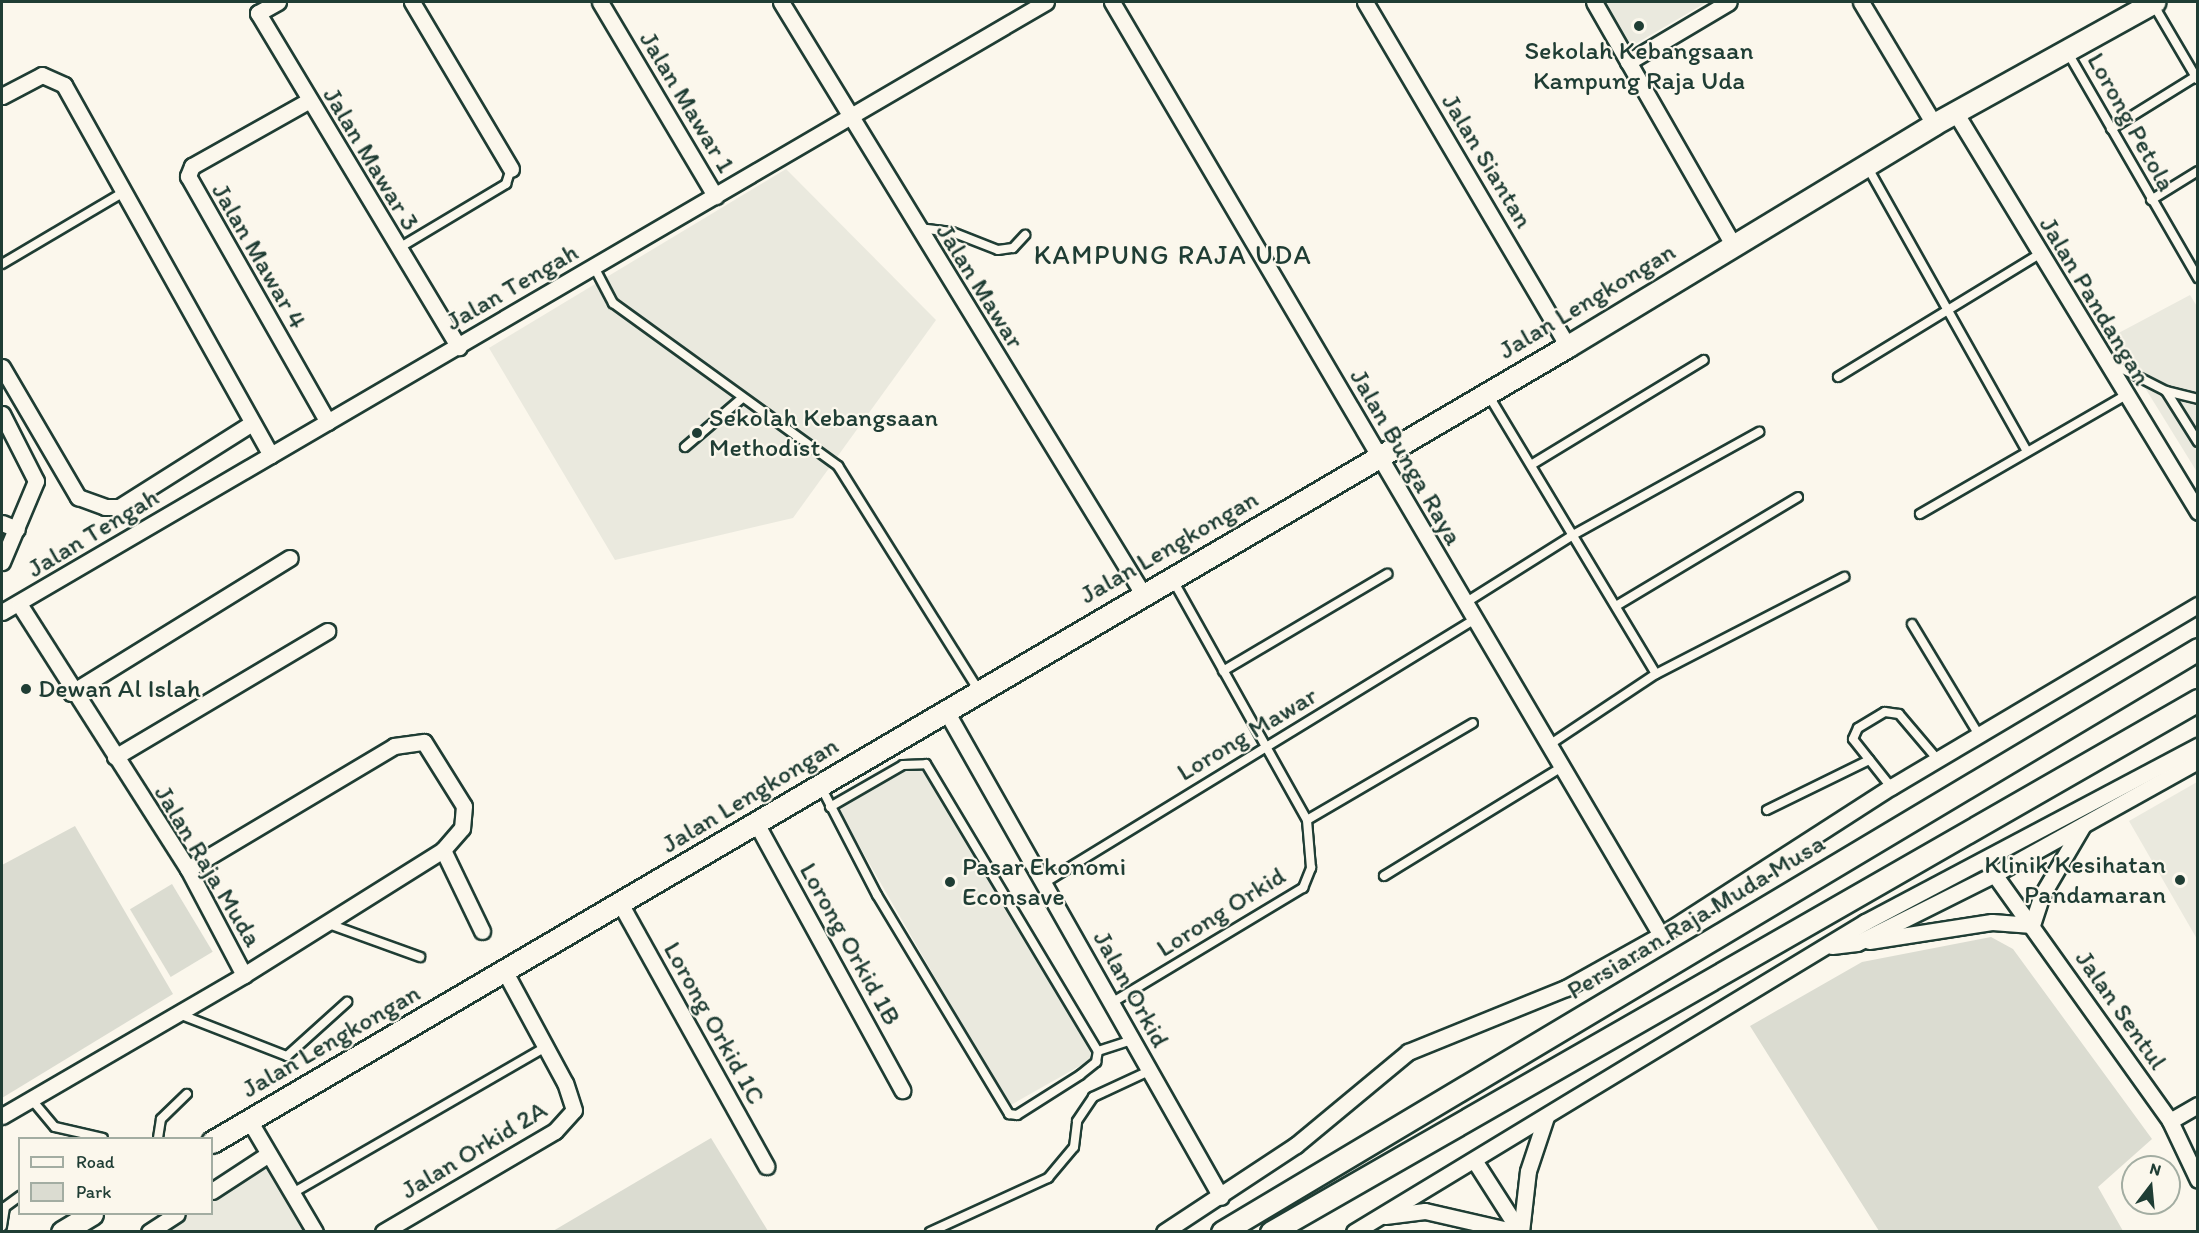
<!DOCTYPE html>
<style>
body{margin:0}
#map{position:relative;width:2199px;height:1233px;overflow:hidden;background:#fbf7ec;font-family:Itim,sans-serif}
div>[style]{position:absolute}
.built>*{inset:0;background:#eae9de}
.green>*{inset:0;background:#dbdcd1;transform-origin:0 0}
.roads{filter:drop-shadow(2px 0 #1f3d34) drop-shadow(-2px 0 #1f3d34) drop-shadow(0 2px #1f3d34) drop-shadow(0 -2px #1f3d34)}
.lane>*{height:8px;margin:-4px;padding:0 4px;transform-origin:4px;border-radius:4px;background:#fbf7ec}
.street>*{height:15px;margin:-7.5px;padding:0 7.5px;transform-origin:7.5px;border-radius:7.5px;background:#fbf7ec}
.secondary>*{height:21px;margin:-10.5px;padding:0 10.5px;transform-origin:10.5px;border-radius:10.5px;background:#fbf7ec}
.dots>*{width:16px;height:16px;translate:-50% -50%;box-sizing:border-box;border:3px solid #fbf7ec;border-radius:50%}
span{translate:-50% -50%;white-space:nowrap;text-align:center;line-height:1.15;-webkit-text-stroke:4.5px #fbf7ec;paint-order:stroke}
.poi-label{font-size:26px;color:#1f3d34}
.left{translate:0 -50%;text-align:left}
.right{translate:-100% -50%;text-align:right}
.street-label{font-size:26px;color:#1f3d34}
.neighbourhood-label{font-size:27px;color:#1f3d34;letter-spacing:1.5px}
.frame{position:absolute;inset:0;border:3px solid #1f3d34;pointer-events:none}
.legend{position:absolute;left:18px;top:1137px;width:195px;height:78px;box-sizing:border-box;background:#fbf7ec;border:2px solid #a3ada2;margin:0;padding:8px 10px;list-style:none;font-size:18px;color:#1f3d34}
.legend li{display:flex;align-items:center;gap:12px;height:30px}
.legend b{width:30px;border:2px solid #a3ada2}
.north{position:absolute;left:2121px;top:1155px;width:60px;height:60px;box-sizing:border-box;background:#fbf7ec;border:2px solid #a3ada2;border-radius:50%;rotate:16deg;font-size:16px;font-weight:700;line-height:24px;text-align:center;color:#1f3d34}
.north::after{content:'';display:block;margin:auto;width:21px;height:27px;background:#1f3d34;clip-path:polygon(50% 0,100% 100%,50% 72%,0 100%)}
</style>
<div id="map">
<div class="built">
<div style="clip-path:polygon(1598px 2px,1707px 2px,1625px 50px)"></div>
<div style="clip-path:polygon(786px 169px,936px 320px,793px 518px,615px 560px,489px 348px)"></div>
<div style="clip-path:polygon(2190px 295px,2198px 308px,2197px 472px,2113px 336px)"></div>
<div style="clip-path:polygon(914px 766px,926px 770px,1093px 1052px,1092px 1059px,1009px 1106px,838px 809px)"></div>
<div style="clip-path:polygon(2197px 782px,2197px 939px,2129px 821px)"></div>
<div style="clip-path:polygon(264px 1162px,308px 1231px,160px 1232px,187px 1214px,212px 1214px,212px 1197px)"></div>
</div>
<div class="green">
<div style="clip-path:polygon(75px 826px,173px 994px,2px 1098px,2px 865px)"></div>
<div style="left:172px;top:884px;width:79px;height:49px;rotate:59deg"></div>
<div style="clip-path:polygon(1991px 937px,2013px 949px,2152px 1139px,2098px 1187px,2123px 1231px,1879px 1231px,1750px 1026px,1862px 962px)"></div>
<div style="clip-path:polygon(711px 1138px,768px 1231px,553px 1231px)"></div>
</div>
<div class="roads">
<div class="lane">
<div style="left:2153px;top:4px;width:87px;rotate:59.6deg"></div>
<div style="left:2068px;top:53px;width:260px;rotate:60deg"></div>
<div style="left:2111px;top:129px;width:102px;rotate:-31.8deg"></div>
<div style="left:1868px;top:168px;width:325px;rotate:60.7deg"></div>
<div style="left:2151px;top:200px;width:55px;rotate:-31.7deg"></div>
<div style="left:919px;top:228px;width:33px;rotate:7deg"></div>
<div style="left:952px;top:232px;width:49px;rotate:21.4deg"></div>
<div style="left:998px;top:250px;width:15px;rotate:-8deg"></div>
<div style="left:1013px;top:248px;width:18px;rotate:-47deg"></div>
<div style="left:399px;top:248px;width:125px;rotate:-30.9deg"></div>
<div style="left:506px;top:184px;width:16px;rotate:-72deg"></div>
<div style="left:2px;top:264px;width:139px;rotate:-30.6deg"></div>
<div style="left:594px;top:267px;width:41px;rotate:62.2deg"></div>
<div style="left:613px;top:303px;width:278px;rotate:35.9deg"></div>
<div style="left:838px;top:466px;width:263px;rotate:57.9deg"></div>
<div style="left:2109px;top:362px;width:64px;rotate:27deg"></div>
<div style="left:2166px;top:391px;width:60px;rotate:57.9deg"></div>
<div style="left:1838px;top:377px;width:234px;rotate:-31.4deg"></div>
<div style="left:2166px;top:391px;width:33px;rotate:14deg"></div>
<div style="left:1489px;top:396px;width:324px;rotate:59deg"></div>
<div style="left:685px;top:447px;width:74px;rotate:-40.6deg"></div>
<div style="left:1531px;top:465px;width:202px;rotate:-31.3deg"></div>
<div style="left:1920px;top:514px;width:236px;rotate:-30deg"></div>
<div style="left:1465px;top:603px;width:128px;rotate:-32.2deg"></div>
<div style="left:1573px;top:535px;width:213px;rotate:-29deg"></div>
<div style="left:1616px;top:606px;width:212px;rotate:-30.9deg"></div>
<div style="left:1912px;top:624px;width:130px;rotate:58.9deg"></div>
<div style="left:1223px;top:671px;width:191px;rotate:-30.6deg"></div>
<div style="left:1549px;top:745px;width:128px;rotate:-33.6deg"></div>
<div style="left:1656px;top:674px;width:212px;rotate:-27.3deg"></div>
<div style="left:821px;top:787px;width:122px;rotate:62.6deg"></div>
<div style="left:877px;top:895px;width:256px;rotate:58.9deg"></div>
<div style="left:1009px;top:1114px;width:8px;rotate:7deg"></div>
<div style="left:1017px;top:1115px;width:75px;rotate:-32.4deg"></div>
<div style="left:1080px;top:1075px;width:21px;rotate:-39deg"></div>
<div style="left:1096px;top:1062px;width:11px;rotate:-80deg"></div>
<div style="left:1891px;top:787px;width:61px;rotate:-128.4deg"></div>
<div style="left:1853px;top:739px;width:12px;rotate:-66deg"></div>
<div style="left:1858px;top:728px;width:31px;rotate:-31deg"></div>
<div style="left:1885px;top:712px;width:14px;rotate:8deg"></div>
<div style="left:1899px;top:714px;width:60px;rotate:49.7deg"></div>
<div style="left:830px;top:807px;width:84px;rotate:-29.9deg"></div>
<div style="left:903px;top:765px;width:23px;rotate:-2deg"></div>
<div style="left:926px;top:764px;width:335px;rotate:59.1deg"></div>
<div style="left:1098px;top:1051px;width:35px;rotate:-18deg"></div>
<div style="left:1767px;top:810px;width:114px;rotate:-26.1deg"></div>
<div style="left:1307px;top:820px;width:192px;rotate:-30.3deg"></div>
<div style="left:1384px;top:876px;width:206px;rotate:-31.5deg"></div>
<div style="left:1044px;top:883px;width:502px;rotate:-31.47deg"></div>
<div style="left:329px;top:924px;width:97px;rotate:19.9deg"></div>
<div style="left:1113px;top:1002px;width:222px;rotate:-31deg"></div>
<div style="left:1303px;top:888px;width:22px;rotate:-68deg"></div>
<div style="left:1311px;top:868px;width:48px;rotate:-94.8deg"></div>
<div style="left:1307px;top:820px;width:275px;rotate:-119.2deg"></div>
<div style="left:179px;top:1014px;width:116px;rotate:21.3deg"></div>
<div style="left:287px;top:1056px;width:81px;rotate:-42deg"></div>
<div style="left:32px;top:1100px;width:35px;rotate:50deg"></div>
<div style="left:55px;top:1127px;width:49px;rotate:12.9deg"></div>
<div style="left:158px;top:1138px;width:19px;rotate:-81deg"></div>
<div style="left:161px;top:1119px;width:36px;rotate:-44deg"></div>
<div style="left:291px;top:1194px;width:292px;rotate:-30deg"></div>
<div style="left:2px;top:1226px;width:19px;rotate:-81deg"></div>
<div style="left:5px;top:1207px;width:19px;rotate:-36deg"></div>
<div style="left:930px;top:1232px;width:130px;rotate:-24.6deg"></div>
<div style="left:1048px;top:1178px;width:40px;rotate:-50deg"></div>
<div style="left:1074px;top:1147px;width:26px;rotate:-83deg"></div>
<div style="left:1077px;top:1121px;width:29px;rotate:-56deg"></div>
<div style="left:1093px;top:1097px;width:62px;rotate:-24.9deg"></div>
</div>
<div class="street">
<div style="left:278px;top:2px;width:23px;rotate:151deg"></div>
<div style="left:258px;top:13px;width:390px;rotate:59deg"></div>
<div style="left:412px;top:2px;width:194px;rotate:59.3deg"></div>
<div style="left:600px;top:2px;width:226px;rotate:59.3deg"></div>
<div style="left:781px;top:2px;width:694px;rotate:58.55deg"></div>
<div style="left:1112px;top:2px;width:1083px;rotate:59.53deg"></div>
<div style="left:1365px;top:2px;width:399px;rotate:59.5deg"></div>
<div style="left:1594px;top:2px;width:281px;rotate:60.2deg"></div>
<div style="left:1861px;top:2px;width:142px;rotate:59.1deg"></div>
<div style="left:1628px;top:62px;width:117px;rotate:-30.7deg"></div>
<div style="left:2px;top:96px;width:45px;rotate:-27.7deg"></div>
<div style="left:42px;top:75px;width:24px;rotate:24deg"></div>
<div style="left:64px;top:85px;width:424px;rotate:60.8deg"></div>
<div style="left:308px;top:101px;width:133px;rotate:150.7deg"></div>
<div style="left:192px;top:166px;width:11px;rotate:112deg"></div>
<div style="left:188px;top:176px;width:283px;rotate:60.4deg"></div>
<div style="left:1955px;top:112px;width:468px;rotate:58.7deg"></div>
<div style="left:2px;top:367px;width:151px;rotate:59.7deg"></div>
<div style="left:78px;top:497px;width:29px;rotate:20deg"></div>
<div style="left:105px;top:507px;width:14px"></div>
<div style="left:119px;top:507px;width:157px;rotate:-32.3deg"></div>
<div style="left:2px;top:414px;width:75px;rotate:63.1deg"></div>
<div style="left:36px;top:481px;width:88px;rotate:112.8deg"></div>
<div style="left:2px;top:523px;width:16px;rotate:22deg"></div>
<div style="left:2px;top:612px;width:1209px;rotate:-30.3deg"></div>
<div style="left:71px;top:693px;width:257px;rotate:-31.7deg"></div>
<div style="left:946px;top:711px;width:558px;rotate:60.5deg"></div>
<div style="left:115px;top:757px;width:247px;rotate:-30.7deg"></div>
<div style="left:755px;top:821px;width:307px;rotate:61.3deg"></div>
<div style="left:443px;top:850px;width:90px;rotate:64.3deg"></div>
<div style="left:1989px;top:867px;width:312px;rotate:54.5deg"></div>
<div style="left:2170px;top:1121px;width:65px;rotate:64.6deg"></div>
<div style="left:188px;top:869px;width:240px;rotate:-30.8deg"></div>
<div style="left:394px;top:746px;width:30px;rotate:-8deg"></div>
<div style="left:424px;top:742px;width:75px;rotate:58deg"></div>
<div style="left:464px;top:806px;width:22px;rotate:95deg"></div>
<div style="left:462px;top:828px;width:29px;rotate:131deg"></div>
<div style="left:443px;top:850px;width:235px;rotate:147.9deg"></div>
<div style="left:621px;top:905px;width:299px;rotate:60.9deg"></div>
<div style="left:2032px;top:925px;width:32px;rotate:-72deg"></div>
<div style="left:2042px;top:895px;width:81px;rotate:-59.6deg"></div>
<div style="left:1869px;top:941px;width:124px;rotate:-8.8deg"></div>
<div style="left:1992px;top:922px;width:40px;rotate:4.3deg"></div>
<div style="left:1832px;top:946px;width:25px;rotate:-7deg"></div>
<div style="left:1857px;top:943px;width:152px;rotate:-26.6deg"></div>
<div style="left:1993px;top:875px;width:235px;rotate:-29.1deg"></div>
<div style="left:2px;top:1116px;width:280px;rotate:-30.2deg"></div>
<div style="left:244px;top:975px;width:120px;rotate:-117.8deg"></div>
<div style="left:188px;top:869px;width:314px;rotate:-122.5deg"></div>
<div style="left:249px;top:1120px;width:130px;rotate:59.5deg"></div>
<div style="left:2170px;top:1121px;width:32px;rotate:-30deg"></div>
<div style="left:1474px;top:1160px;width:85px;rotate:57.4deg"></div>
<div style="left:212px;top:1191px;width:66px;rotate:-33.2deg"></div>
<div style="left:1385px;top:1216px;width:40px;rotate:-7.1deg"></div>
<div style="left:1425px;top:1211px;width:94px;rotate:12.9deg"></div>
<div style="left:149px;top:1232px;width:33px;rotate:-33deg"></div>
<div style="left:383px;top:1232px;width:199px;rotate:-30.4deg"></div>
<div style="left:555px;top:1131px;width:28px;rotate:-48deg"></div>
<div style="left:574px;top:1110px;width:28px;rotate:-108deg"></div>
<div style="left:565px;top:1083px;width:126px;rotate:-118.4deg"></div>
<div style="left:1164px;top:1232px;width:158px;rotate:-33.4deg"></div>
<div style="left:1296px;top:1145px;width:146px;rotate:-39.7deg"></div>
<div style="left:1408px;top:1052px;width:170px;rotate:-22.1deg"></div>
<div style="left:1566px;top:988px;width:109px;rotate:-29.2deg"></div>
<div style="left:1661px;top:935px;width:274px;rotate:-32.8deg"></div>
<div style="left:1891px;top:787px;width:357px;rotate:-30.7deg"></div>
<div style="left:1354px;top:1232px;width:598px;rotate:-31.24deg"></div>
<div style="left:1865px;top:922px;width:377px;rotate:-27.9deg"></div>
<div style="left:1521px;top:1232px;width:61px;rotate:-83.5deg"></div>
<div style="left:1528px;top:1171px;width:57px;rotate:-71.6deg"></div>
</div>
<div class="secondary">
<div style="left:212px;top:1142px;width:1572px;rotate:-30.41deg"></div>
<div style="left:1568px;top:346px;width:428px;rotate:-31.2deg"></div>
<div style="left:1934px;top:124px;width:252px;rotate:-29deg"></div>
<div style="left:62px;top:1232px;width:35px;rotate:-31deg"></div>
<div style="left:1222px;top:1232px;width:1137px;rotate:-30.85deg"></div>
<div style="left:1271px;top:1232px;width:1069px;rotate:-29.85deg"></div>
</div>
</div>
<div class="dots">
<div style="left:1639px;top:26px;background:#1f3d34"></div>
<div style="left:697px;top:433px;background:#1f3d34"></div>
<div style="left:26px;top:689px;background:#1f3d34"></div>
<div style="left:2180px;top:880px;background:#1f3d34"></div>
<div style="left:950px;top:882px;background:#1f3d34"></div>
</div>
<div class="poi-label">
<span style="left:1639px;top:66px">Sekolah Kebangsaan<br>Kampung Raja Uda</span>
<span class="left" style="left:709px;top:433px">Sekolah Kebangsaan<br>Methodist</span>
<span class="left" style="left:38px;top:689px">Dewan Al Islah</span>
<span class="right" style="left:2166px;top:880px">Klinik Kesihatan<br>Pandamaran</span>
<span class="left" style="left:962px;top:882px">Pasar Ekonomi<br>Econsave</span>
</div>
<div class="street-label">
<span style="left:687px;top:102px;rotate:59deg">Jalan Mawar 1</span>
<span style="left:2131px;top:122px;rotate:61deg">Lorong Petola</span>
<span style="left:371px;top:159px;rotate:59deg">Jalan Mawar 3</span>
<span style="left:1487px;top:161px;rotate:59deg">Jalan Siantan</span>
<span style="left:259px;top:256px;rotate:60deg">Jalan Mawar 4</span>
<span style="left:980px;top:286px;rotate:58deg">Jalan Mawar</span>
<span style="left:512px;top:287px;rotate:-30deg">Jalan Tengah</span>
<span style="left:1587px;top:301px;rotate:-31deg">Jalan Lengkongan</span>
<span style="left:2095px;top:301px;rotate:59deg">Jalan Pandangan</span>
<span style="left:1406px;top:457px;rotate:60deg">Jalan Bunga Raya</span>
<span style="left:93px;top:533px;rotate:-31deg">Jalan Tengah</span>
<span style="left:1169px;top:547px;rotate:-30deg">Jalan Lengkongan</span>
<span style="left:1247px;top:734px;rotate:-31deg">Lorong Mawar</span>
<span style="left:750px;top:795px;rotate:-31deg">Jalan Lengkongan</span>
<span style="left:208px;top:866px;rotate:59deg">Jalan Raja Muda</span>
<span style="left:1221px;top:912px;rotate:-32deg">Lorong Orkid</span>
<span style="left:1696px;top:917px;rotate:-31deg">Persiaran Raja Muda Musa</span>
<span style="left:850px;top:944px;rotate:61deg">Lorong Orkid 1B</span>
<span style="left:1131px;top:989px;rotate:61deg">Jalan Orkid</span>
<span style="left:2121px;top:1010px;rotate:55deg">Jalan Sentul</span>
<span style="left:714px;top:1023px;rotate:61deg">Lorong Orkid 1C</span>
<span style="left:331px;top:1041px;rotate:-30deg">Jalan Lengkongan</span>
<span style="left:474px;top:1150px;rotate:-31deg">Jalan Orkid 2A</span>
</div>
<div class="neighbourhood-label">
<span style="left:1173px;top:255px">KAMPUNG RAJA UDA</span>
</div>
<div class="frame"></div>
<ul class="legend">
<li><b style="height:8px;background:#fbf7ec"></b>Road</li>
<li><b style="height:16px;background:#dbdcd1"></b>Park</li>
</ul>
<div class="north">N</div>
</div>
